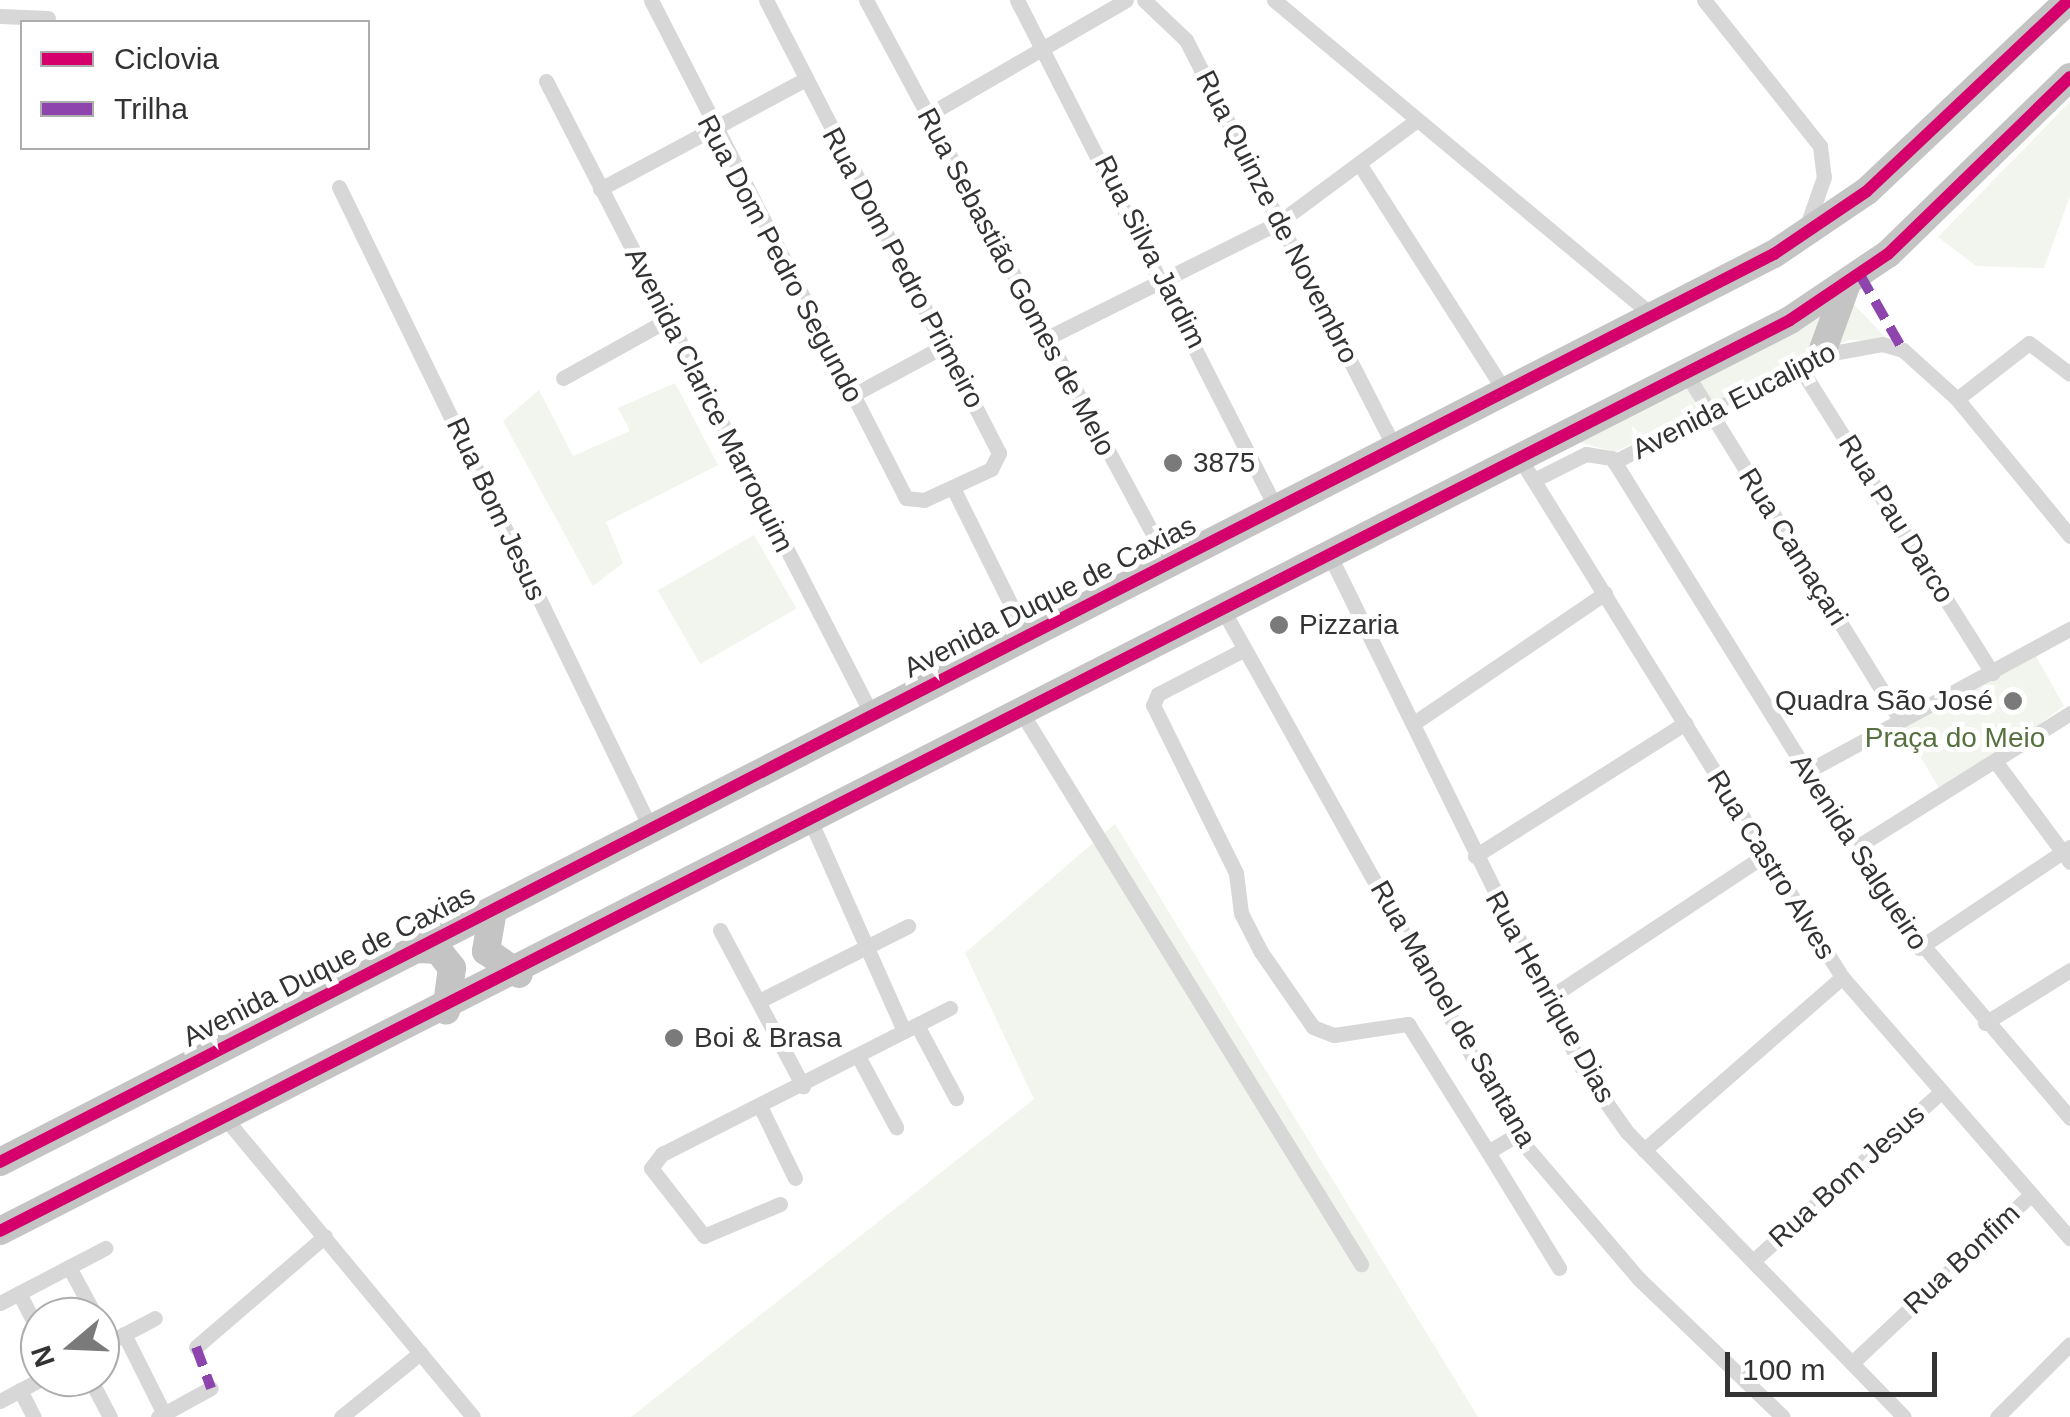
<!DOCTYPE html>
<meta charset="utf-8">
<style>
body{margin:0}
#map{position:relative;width:2070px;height:1417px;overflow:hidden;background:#fff;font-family:Helvetica,sans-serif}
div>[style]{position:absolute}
.green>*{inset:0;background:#f1f5ed;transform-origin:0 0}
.street>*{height:15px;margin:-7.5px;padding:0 7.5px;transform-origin:7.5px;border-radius:7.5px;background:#d7d7d7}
.highway>*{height:28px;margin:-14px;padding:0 14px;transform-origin:14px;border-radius:14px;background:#c4c4c4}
.quiet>*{height:10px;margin-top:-5px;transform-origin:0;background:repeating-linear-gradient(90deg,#8e44ad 0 20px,transparent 0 30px)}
.cycleway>*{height:12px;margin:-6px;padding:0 6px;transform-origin:6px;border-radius:6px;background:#d6006c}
.dots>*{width:28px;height:28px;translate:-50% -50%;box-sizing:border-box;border:5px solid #fff;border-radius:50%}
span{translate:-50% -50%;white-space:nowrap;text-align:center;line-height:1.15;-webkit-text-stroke:10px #fff;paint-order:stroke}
.street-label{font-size:28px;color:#333}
.poi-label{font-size:28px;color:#333}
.left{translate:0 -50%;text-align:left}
.right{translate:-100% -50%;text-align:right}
.park-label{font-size:28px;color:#56703f}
.legend{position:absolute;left:20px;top:20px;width:350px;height:130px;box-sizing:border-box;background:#fff;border:2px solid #adadad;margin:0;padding:12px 18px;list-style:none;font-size:30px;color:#333}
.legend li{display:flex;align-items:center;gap:20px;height:50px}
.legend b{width:50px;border:2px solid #adadad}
.north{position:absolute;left:20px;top:1297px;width:100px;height:100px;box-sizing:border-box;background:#fff;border:2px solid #adadad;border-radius:50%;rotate:251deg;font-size:28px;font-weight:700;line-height:40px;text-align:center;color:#333}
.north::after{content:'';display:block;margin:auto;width:35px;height:45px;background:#7a7a7a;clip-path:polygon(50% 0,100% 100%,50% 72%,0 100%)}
.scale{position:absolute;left:1725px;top:1352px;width:212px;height:45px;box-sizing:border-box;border:5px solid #333;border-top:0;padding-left:12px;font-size:30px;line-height:35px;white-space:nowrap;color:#333;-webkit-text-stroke:8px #fff;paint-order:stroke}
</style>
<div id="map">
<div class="green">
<div style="clip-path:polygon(2070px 102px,2070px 196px,2044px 268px,1976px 266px,1938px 237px)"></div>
<div style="clip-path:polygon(1850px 300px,1889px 341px,1848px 340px,1615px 452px,1579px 442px)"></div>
<div style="clip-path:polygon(675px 383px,718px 465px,606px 522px,623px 563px,593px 586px,503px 421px,539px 390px,573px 456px,630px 431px,618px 408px)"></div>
<div style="left:754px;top:535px;width:85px;height:111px;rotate:60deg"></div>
<div style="clip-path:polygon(2036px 656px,2064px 706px,1943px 795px,1896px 715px)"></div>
<div style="clip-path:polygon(1115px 824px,1478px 1417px,631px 1417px,1034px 1099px,965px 953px)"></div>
</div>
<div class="street">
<div style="left:651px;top:0;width:559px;rotate:62.89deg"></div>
<div style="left:906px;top:498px;width:18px;rotate:6deg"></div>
<div style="left:924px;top:500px;width:74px;rotate:-24.8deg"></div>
<div style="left:991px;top:469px;width:18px;rotate:-63deg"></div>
<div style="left:999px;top:453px;width:509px;rotate:-117.22deg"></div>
<div style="left:866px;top:0;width:640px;rotate:61.75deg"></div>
<div style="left:1017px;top:0;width:570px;rotate:62.99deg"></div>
<div style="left:1144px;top:0;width:58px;rotate:43.6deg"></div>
<div style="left:1186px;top:40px;width:457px;rotate:62.9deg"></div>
<div style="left:1274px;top:0;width:496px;rotate:39.8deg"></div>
<div style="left:1704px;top:0;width:186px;rotate:51.5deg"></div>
<div style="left:1820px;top:146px;width:31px;rotate:83deg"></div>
<div style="left:1824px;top:177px;width:54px;rotate:109.4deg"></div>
<div style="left:0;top:16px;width:48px;rotate:2.4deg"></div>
<div style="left:546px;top:81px;width:715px;rotate:62.79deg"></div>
<div style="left:926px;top:116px;width:231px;rotate:-30.1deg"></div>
<div style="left:1362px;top:168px;width:266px;rotate:57.4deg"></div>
<div style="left:339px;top:187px;width:716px;rotate:64.08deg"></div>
<div style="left:600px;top:189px;width:231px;rotate:-28.1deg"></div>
<div style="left:1049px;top:337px;width:256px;rotate:-26.5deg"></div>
<div style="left:1278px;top:223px;width:173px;rotate:-36.5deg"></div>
<div style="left:1799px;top:366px;width:363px;rotate:57.8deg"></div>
<div style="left:1686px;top:373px;width:407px;rotate:58.3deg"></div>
<div style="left:563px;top:378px;width:119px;rotate:-29.1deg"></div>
<div style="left:851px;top:396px;width:108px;rotate:-28.2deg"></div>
<div style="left:1957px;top:399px;width:91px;rotate:-37.9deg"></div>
<div style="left:2029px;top:343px;width:51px;rotate:37.1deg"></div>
<div style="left:1519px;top:457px;width:612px;rotate:58.15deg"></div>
<div style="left:1842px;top:977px;width:347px;rotate:48.9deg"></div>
<div style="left:1614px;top:462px;width:233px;rotate:-27.3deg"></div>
<div style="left:1821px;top:355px;width:62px;rotate:-10.2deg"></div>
<div style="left:1882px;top:344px;width:22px;rotate:16deg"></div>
<div style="left:1903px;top:350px;width:73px;rotate:42.2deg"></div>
<div style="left:1957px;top:399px;width:178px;rotate:50.5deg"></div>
<div style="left:1534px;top:480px;width:58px;rotate:-26.6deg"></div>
<div style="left:1586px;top:454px;width:26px;rotate:9deg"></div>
<div style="left:1612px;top:458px;width:532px;rotate:58.13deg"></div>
<div style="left:1893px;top:910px;width:273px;rotate:49.6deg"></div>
<div style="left:954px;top:490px;width:164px;rotate:63.6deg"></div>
<div style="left:1330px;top:556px;width:571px;rotate:63.79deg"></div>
<div style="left:1582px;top:1068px;width:78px;rotate:54.9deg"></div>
<div style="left:1627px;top:1132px;width:397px;rotate:45.8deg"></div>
<div style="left:1223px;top:610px;width:601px;rotate:60.83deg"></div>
<div style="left:1516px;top:1135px;width:189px;rotate:49.5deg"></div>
<div style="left:1639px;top:1279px;width:199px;rotate:43.8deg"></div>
<div style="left:1243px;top:650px;width:96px;rotate:152.6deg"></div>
<div style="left:1158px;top:694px;width:12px;rotate:114deg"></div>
<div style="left:1153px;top:705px;width:187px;rotate:63.7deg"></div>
<div style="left:1236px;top:873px;width:40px;rotate:82.9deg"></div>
<div style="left:1241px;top:913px;width:44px;rotate:62.9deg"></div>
<div style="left:1261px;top:952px;width:91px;rotate:55.3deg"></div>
<div style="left:1313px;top:1027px;width:22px;rotate:21deg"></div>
<div style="left:1334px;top:1035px;width:75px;rotate:-8.5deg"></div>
<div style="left:1408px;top:1024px;width:151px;rotate:58deg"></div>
<div style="left:1488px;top:1152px;width:33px;rotate:-31deg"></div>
<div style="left:1023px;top:715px;width:645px;rotate:58.38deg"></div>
<div style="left:1414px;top:723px;width:231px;rotate:-34.2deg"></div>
<div style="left:1995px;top:761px;width:126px;rotate:53.4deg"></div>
<div style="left:1808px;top:771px;width:298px;rotate:-28.5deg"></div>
<div style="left:811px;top:822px;width:229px;rotate:66deg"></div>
<div style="left:1855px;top:848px;width:254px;rotate:-32.1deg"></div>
<div style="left:1475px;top:856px;width:249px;rotate:-32.3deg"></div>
<div style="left:720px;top:930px;width:177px;rotate:62deg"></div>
<div style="left:1919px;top:948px;width:182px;rotate:-33.8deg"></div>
<div style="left:1546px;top:1000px;width:263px;rotate:-33.5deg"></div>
<div style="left:759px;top:1001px;width:167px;rotate:-26.7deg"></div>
<div style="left:1985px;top:1023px;width:100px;rotate:-31.9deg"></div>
<div style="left:917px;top:1025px;width:83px;rotate:61.9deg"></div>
<div style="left:858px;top:1056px;width:81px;rotate:61.8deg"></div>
<div style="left:760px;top:1106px;width:80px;rotate:64.1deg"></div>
<div style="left:225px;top:1118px;width:388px;rotate:50.3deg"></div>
<div style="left:1644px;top:1150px;width:263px;rotate:-41.1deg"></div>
<div style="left:1488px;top:1152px;width:136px;rotate:58.5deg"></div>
<div style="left:780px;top:1204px;width:82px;rotate:157.2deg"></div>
<div style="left:704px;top:1236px;width:86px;rotate:-127.9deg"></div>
<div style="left:651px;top:1168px;width:18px;rotate:-52deg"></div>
<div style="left:662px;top:1154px;width:323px;rotate:-26.9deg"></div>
<div style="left:1753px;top:1261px;width:253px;rotate:-42deg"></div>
<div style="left:69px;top:1267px;width:57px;rotate:61.6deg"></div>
<div style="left:19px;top:1293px;width:46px;rotate:62.9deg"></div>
<div style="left:0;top:1303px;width:119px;rotate:-27.6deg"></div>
<div style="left:124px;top:1334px;width:89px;rotate:63.4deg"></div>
<div style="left:100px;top:1347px;width:62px;rotate:-27.8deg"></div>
<div style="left:196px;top:1347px;width:170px;rotate:-40.7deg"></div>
<div style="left:1852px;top:1363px;width:243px;rotate:-43.3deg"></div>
<div style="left:89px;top:1377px;width:45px;rotate:62.3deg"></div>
<div style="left:20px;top:1390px;width:30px;rotate:63deg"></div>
<div style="left:0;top:1401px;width:51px;rotate:-28.1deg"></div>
<div style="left:158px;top:1417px;width:60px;rotate:-28.7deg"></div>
<div style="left:341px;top:1417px;width:102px;rotate:-39deg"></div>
<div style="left:1997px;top:1417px;width:103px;rotate:-45deg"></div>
</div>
<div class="highway">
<div style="left:1821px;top:355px;width:77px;rotate:-70.1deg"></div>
<div style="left:493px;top:910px;width:42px;rotate:99.7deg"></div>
<div style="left:486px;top:951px;width:40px;rotate:34.9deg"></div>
<div style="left:418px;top:949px;width:20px;rotate:3deg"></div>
<div style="left:438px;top:950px;width:23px;rotate:52deg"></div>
<div style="left:452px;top:968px;width:43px;rotate:97.9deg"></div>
<div style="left:0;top:1162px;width:1993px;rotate:-27.11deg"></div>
<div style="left:1774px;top:254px;width:112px;rotate:-34.1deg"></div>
<div style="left:1867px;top:191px;width:278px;rotate:-43.4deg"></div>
<div style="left:0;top:1231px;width:2008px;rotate:-26.97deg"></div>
<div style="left:1790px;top:320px;width:118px;rotate:-34deg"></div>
<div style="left:1888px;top:254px;width:254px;rotate:-44.2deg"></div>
</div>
<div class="quiet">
<div style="left:1860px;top:275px;width:86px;rotate:60.2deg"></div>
<div style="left:196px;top:1347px;width:44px;rotate:69.9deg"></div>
</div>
<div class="cycleway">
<div style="left:0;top:1162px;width:1993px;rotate:-27.11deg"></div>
<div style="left:1774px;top:254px;width:112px;rotate:-34.1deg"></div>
<div style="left:1867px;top:191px;width:278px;rotate:-43.4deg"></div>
<div style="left:0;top:1231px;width:2008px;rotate:-26.97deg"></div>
<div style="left:1790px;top:320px;width:118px;rotate:-34deg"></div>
<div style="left:1888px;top:254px;width:254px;rotate:-44.2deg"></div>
</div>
<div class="dots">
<div style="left:1173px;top:463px;background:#7a7a7a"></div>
<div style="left:1279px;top:625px;background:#7a7a7a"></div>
<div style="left:2013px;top:701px;background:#7a7a7a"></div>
<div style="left:674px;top:1038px;background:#7a7a7a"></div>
</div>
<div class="street-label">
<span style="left:1277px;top:217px;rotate:63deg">Rua Quinze de Novembro</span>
<span style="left:1150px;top:252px;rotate:63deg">Rua Silva Jardim</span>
<span style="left:780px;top:259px;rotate:62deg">Rua Dom Pedro Segundo</span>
<span style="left:903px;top:268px;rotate:62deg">Rua Dom Pedro Primeiro</span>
<span style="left:1016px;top:282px;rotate:62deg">Rua Sebastião Gomes de Melo</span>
<span style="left:709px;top:400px;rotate:63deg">Avenida Clarice Marroquim</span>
<span style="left:1734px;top:401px;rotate:-27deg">Avenida Eucalipto</span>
<span style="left:496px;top:509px;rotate:65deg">Rua Bom Jesus</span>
<span style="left:1896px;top:519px;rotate:58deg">Rua Pau Darco</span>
<span style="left:1793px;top:547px;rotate:58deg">Rua Camaçari</span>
<span style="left:1050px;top:597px;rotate:-27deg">Avenida Duque de Caxias</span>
<span style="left:1859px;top:852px;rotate:57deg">Avenida Salgueiro</span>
<span style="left:1771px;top:865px;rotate:58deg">Rua Castro Alves</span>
<span style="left:329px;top:966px;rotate:-27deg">Avenida Duque de Caxias</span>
<span style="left:1550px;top:997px;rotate:61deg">Rua Henrique Dias</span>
<span style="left:1453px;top:1014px;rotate:60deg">Rua Manoel de Santana</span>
<span style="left:1847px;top:1176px;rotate:-42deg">Rua Bom Jesus</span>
<span style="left:1962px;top:1259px;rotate:-43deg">Rua Bonfim</span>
</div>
<div class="poi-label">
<span class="left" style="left:1193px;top:463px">3875</span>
<span class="left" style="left:1299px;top:625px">Pizzaria</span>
<span class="right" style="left:1993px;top:701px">Quadra São José</span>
<span class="left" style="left:694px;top:1038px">Boi &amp; Brasa</span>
</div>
<div class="park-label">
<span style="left:1955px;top:738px">Praça do Meio</span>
</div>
<ul class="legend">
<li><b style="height:12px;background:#d6006c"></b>Ciclovia</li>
<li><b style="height:12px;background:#8e44ad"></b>Trilha</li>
</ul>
<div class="north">N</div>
<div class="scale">100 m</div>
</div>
